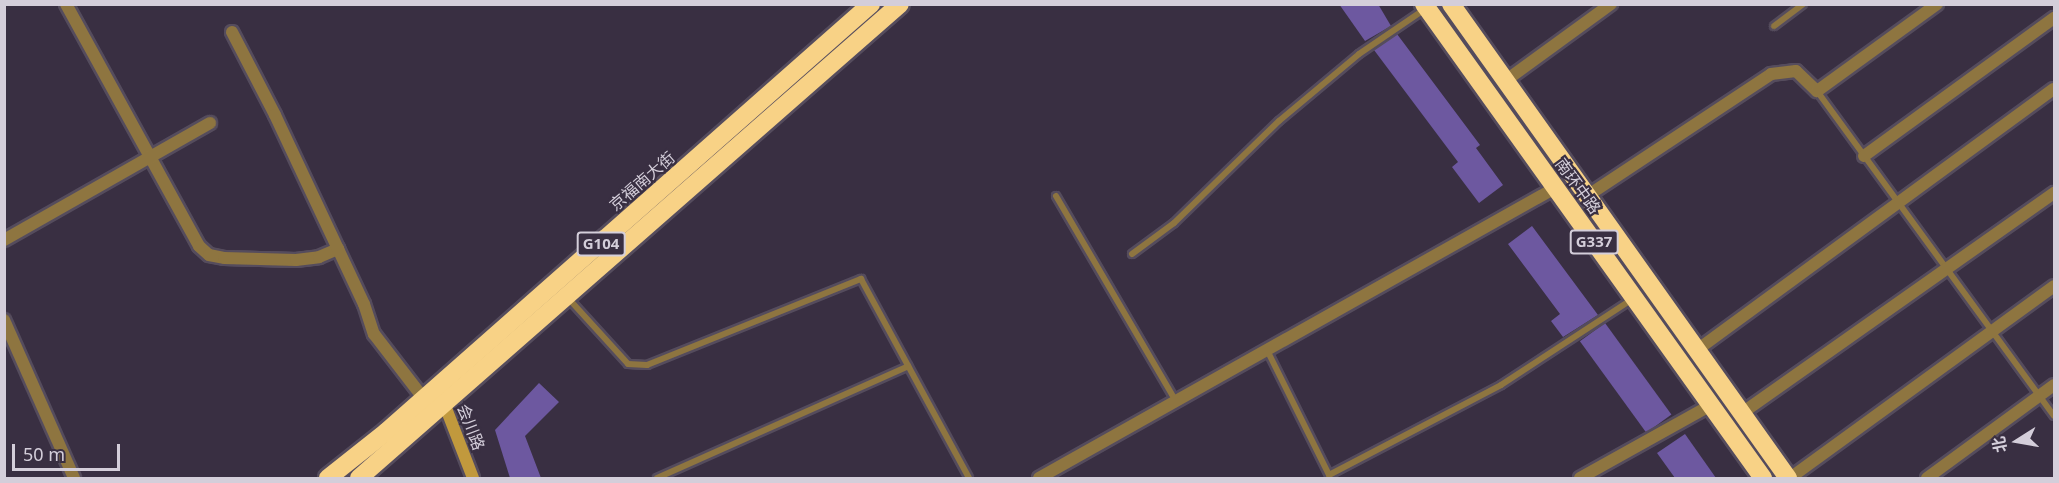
<!DOCTYPE html>
<meta charset="utf-8">
<style>
body{margin:0}
#map{position:relative;width:2059px;height:483px;overflow:hidden;background:#392f42;font-family:"Noto Sans","Noto Sans SC",sans-serif}
div>[style]{position:absolute}
.building>*{inset:0;background:#6d58a0;transform-origin:0 0}
.roads{filter:drop-shadow(2px 0 #554c5d) drop-shadow(-2px 0 #554c5d) drop-shadow(0 2px #554c5d) drop-shadow(0 -2px #554c5d)}
.lane>*{height:6px;margin:-3px;padding:0 3px;transform-origin:3px;border-radius:3px;background:#8e7540}
.street>*{height:12px;margin:-6px;padding:0 6px;transform-origin:6px;border-radius:6px;background:#8e7540}
.secondary>*{height:12px;margin:-6px;padding:0 6px;transform-origin:6px;border-radius:6px;background:#c1993d}
.highway>*{height:18px;margin:-9px;padding:0 9px;transform-origin:9px;border-radius:9px;background:#f8d286}
span{translate:-50% -50%;white-space:nowrap;text-align:center;line-height:1.15;-webkit-text-stroke:4.5px #392f42;paint-order:stroke}
.shield-label span{padding:2px 4px;background:#392f42;border:2px solid;border-radius:4px;-webkit-text-stroke-width:0}
.shield-label{font-size:15px;color:#d4ceda;font-weight:700}
.street-label{font-size:16px;color:#d4ceda}
.frame{position:absolute;inset:0;border:6px solid #d4ceda;pointer-events:none}
.north{position:absolute;left:1987px;top:411px;width:60px;height:60px;-webkit-text-stroke:4px #392f42;paint-order:stroke;rotate:259deg;font-size:16px;font-weight:700;line-height:24px;text-align:center;color:#d4ceda}
.north::after{content:'';display:block;margin:auto;width:21px;height:27px;background:#d4ceda;clip-path:polygon(50% 0,100% 100%,50% 72%,0 100%)}
.scale{position:absolute;left:12px;top:444px;width:108px;height:27px;box-sizing:border-box;border:3px solid #d4ceda;border-top:0;padding-left:8px;font-size:18px;line-height:21px;white-space:nowrap;color:#d4ceda;-webkit-text-stroke:4px #392f42;paint-order:stroke}
</style>
<div id="map">
<div class="building">
<div style="clip-path:polygon(1339px 4px,1378px 4px,1391px 26px,1365px 41px)"></div>
<div style="clip-path:polygon(1397px 34px,1480px 145px,1476px 148px,1503px 185px,1479px 203px,1452px 167px,1458px 162px,1374px 50px)"></div>
<div style="clip-path:polygon(1532px 226px,1598px 315px,1563px 337px,1551px 321px,1560px 314px,1508px 244px)"></div>
<div style="left:1605px;top:323px;width:113px;height:31px;rotate:54deg"></div>
<div style="clip-path:polygon(539px 383px,559px 402px,525px 436px,541px 478px,510px 478px,495px 430px)"></div>
<div style="clip-path:polygon(1685px 434px,1716px 478px,1675px 478px,1657px 453px)"></div>
</div>
<div class="roads">
<div class="lane">
<div style="left:1774px;top:26px;width:36px;rotate:-37deg"></div>
<div style="left:1817px;top:91px;width:402px;rotate:53.9deg"></div>
<div style="left:1056px;top:196px;width:238px;rotate:59.7deg"></div>
<div style="left:1132px;top:254px;width:52px;rotate:-36.4deg"></div>
<div style="left:1174px;top:223px;width:146px;rotate:-44.2deg"></div>
<div style="left:1279px;top:121px;width:104px;rotate:-39.9deg"></div>
<div style="left:1359px;top:54px;width:80px;rotate:-34.3deg"></div>
<div style="left:568px;top:298px;width:89px;rotate:47.7deg"></div>
<div style="left:628px;top:364px;width:19px;rotate:3deg"></div>
<div style="left:647px;top:365px;width:231px;rotate:-21.9deg"></div>
<div style="left:861px;top:279px;width:226px;rotate:61.5deg"></div>
<div style="left:1267px;top:350px;width:140px;rotate:63.6deg"></div>
<div style="left:1329px;top:475px;width:194px;rotate:-27.6deg"></div>
<div style="left:1501px;top:385px;width:159px;rotate:-33.2deg"></div>
<div style="left:657px;top:478px;width:275px;rotate:-24deg"></div>
</div>
<div class="street">
<div style="left:66px;top:4px;width:276px;rotate:61.2deg"></div>
<div style="left:199px;top:246px;width:13px;rotate:42deg"></div>
<div style="left:209px;top:255px;width:15px;rotate:11deg"></div>
<div style="left:224px;top:258px;width:72px;rotate:1.6deg"></div>
<div style="left:296px;top:260px;width:23px;rotate:-7deg"></div>
<div style="left:319px;top:257px;width:21px;rotate:-23deg"></div>
<div style="left:232px;top:32px;width:93px;rotate:62.6deg"></div>
<div style="left:275px;top:115px;width:209px;rotate:64.8deg"></div>
<div style="left:364px;top:304px;width:32px;rotate:72deg"></div>
<div style="left:374px;top:334px;width:82px;rotate:52.4deg"></div>
<div style="left:1505px;top:81px;width:131px;rotate:-36deg"></div>
<div style="left:1864px;top:156px;width:235px;rotate:-36deg"></div>
<div style="left:1587px;top:196px;width:221px;rotate:-33.5deg"></div>
<div style="left:1771px;top:74px;width:25px;rotate:-7deg"></div>
<div style="left:1796px;top:71px;width:29px;rotate:44deg"></div>
<div style="left:1817px;top:91px;width:148px;rotate:-35.9deg"></div>
<div style="left:4px;top:240px;width:237px;rotate:-29.6deg"></div>
<div style="left:4px;top:320px;width:173px;rotate:66.1deg"></div>
<div style="left:1697px;top:350px;width:442px;rotate:-36.2deg"></div>
<div style="left:1742px;top:413px;width:382px;rotate:-35.2deg"></div>
<div style="left:1039px;top:478px;width:592px;rotate:-29.34deg"></div>
<div style="left:1580px;top:478px;width:150px;rotate:-29.1deg"></div>
<div style="left:1790px;top:478px;width:326px;rotate:-36deg"></div>
<div style="left:1927px;top:478px;width:157px;rotate:-36.2deg"></div>
</div>
<div class="secondary">
<div style="left:442px;top:398px;width:86px;rotate:68.8deg"></div>
</div>
<div class="highway">
<div style="left:1424px;top:4px;width:583px;rotate:54.43deg"></div>
<div style="left:1451px;top:4px;width:582px;rotate:54.59deg"></div>
<div style="left:328px;top:478px;width:74px;rotate:-38.4deg"></div>
<div style="left:386px;top:432px;width:647px;rotate:-41.43deg"></div>
<div style="left:359px;top:478px;width:719px;rotate:-41.22deg"></div>
</div>
</div>
<div class="shield-label">
<span style="left:1594px;top:242px">G337</span>
<span style="left:601px;top:244px">G104</span>
</div>
<div class="street-label">
<span style="left:642px;top:181px;rotate:-41deg">京福南大街</span>
<span style="left:1578px;top:186px;rotate:54deg">南环中路</span>
<span style="left:471px;top:427px;rotate:69deg">会川路</span>
</div>
<div class="frame"></div>
<div class="north">北</div>
<div class="scale">50 m</div>
</div>
